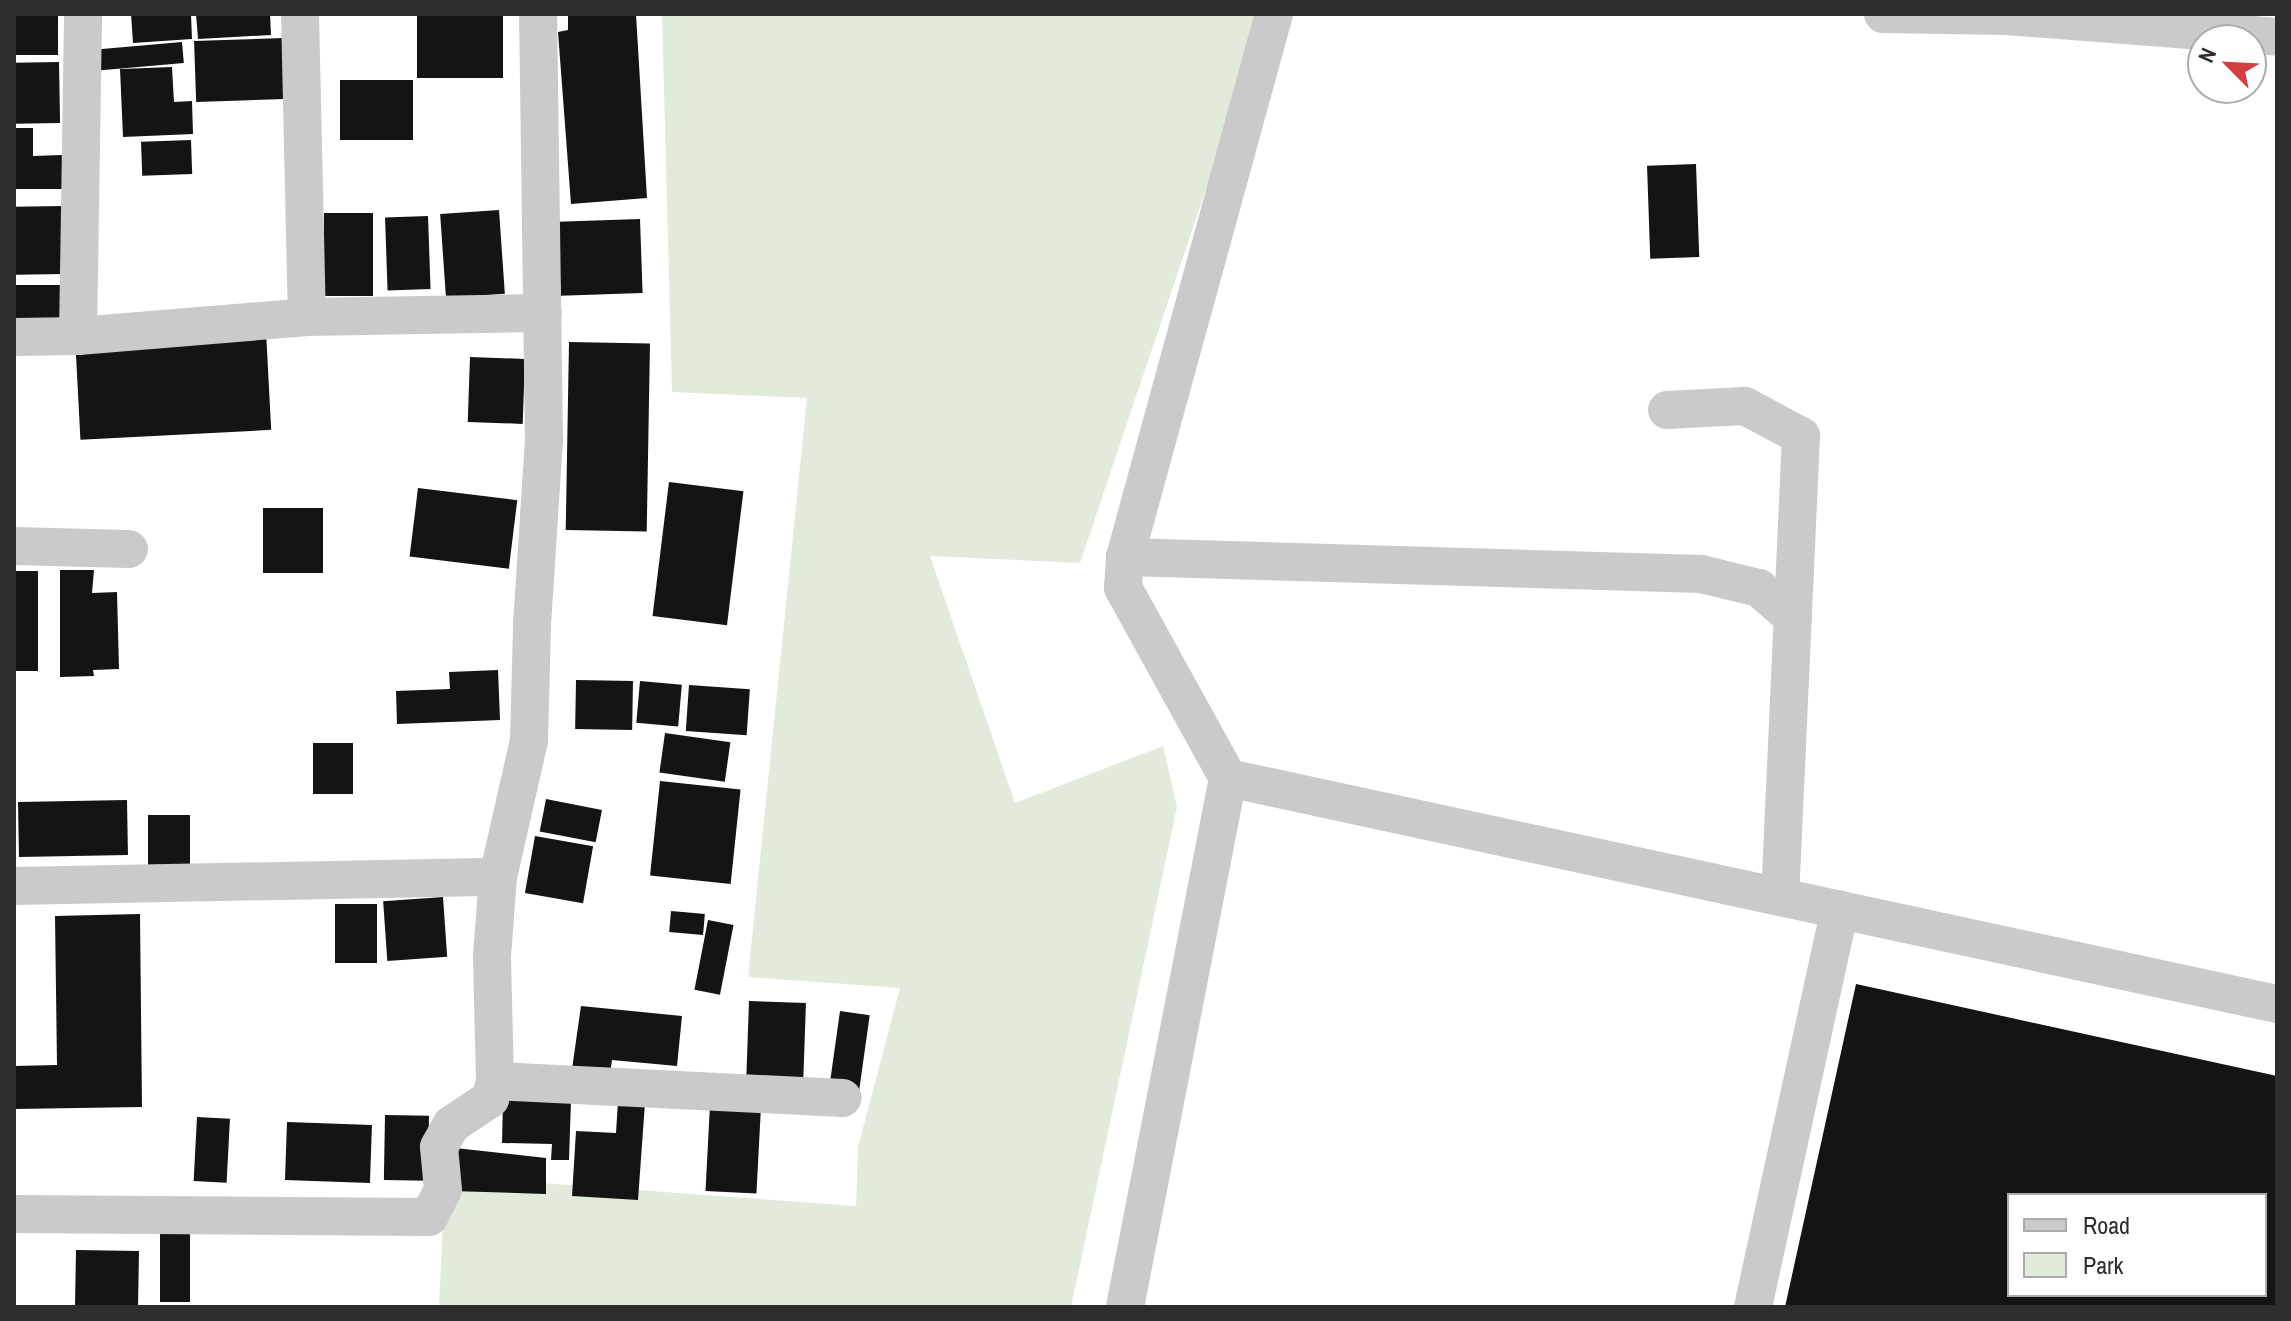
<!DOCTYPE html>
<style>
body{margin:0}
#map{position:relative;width:2291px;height:1321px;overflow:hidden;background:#fff;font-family:"Archivo Narrow",sans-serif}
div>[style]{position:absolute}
.green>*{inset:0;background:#e2eadc}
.building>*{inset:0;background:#141414;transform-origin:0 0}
.minor>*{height:38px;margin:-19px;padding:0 19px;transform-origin:19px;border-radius:19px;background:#cacaca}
span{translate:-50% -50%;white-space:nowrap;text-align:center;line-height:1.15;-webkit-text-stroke:8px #fff;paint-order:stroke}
.frame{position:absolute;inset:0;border:16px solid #2d2d2d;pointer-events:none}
.legend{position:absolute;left:2007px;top:1193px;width:260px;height:104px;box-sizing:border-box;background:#fff;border:2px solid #ababab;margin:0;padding:10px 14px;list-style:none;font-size:24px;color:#2d2d2d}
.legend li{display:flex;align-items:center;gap:16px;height:40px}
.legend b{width:40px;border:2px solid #ababab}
.north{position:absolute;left:2187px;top:24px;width:80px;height:80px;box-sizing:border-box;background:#fff;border:2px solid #ababab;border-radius:50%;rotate:294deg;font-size:22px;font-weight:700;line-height:32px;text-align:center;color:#2d2d2d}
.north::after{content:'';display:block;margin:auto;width:28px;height:36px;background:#d63d3f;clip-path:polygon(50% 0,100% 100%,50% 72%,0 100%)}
</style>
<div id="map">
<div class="green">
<div style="clip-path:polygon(662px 14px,1265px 14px,1080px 563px,930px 556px,1015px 803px,1163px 746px,1177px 807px,1071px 1307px,439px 1307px,445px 1176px,856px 1206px,858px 1147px,900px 988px,748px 977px,807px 398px,672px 392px)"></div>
</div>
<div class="building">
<div style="left:14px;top:14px;width:44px;height:41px"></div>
<div style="clip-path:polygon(131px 14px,191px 14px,192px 39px,133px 43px)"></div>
<div style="clip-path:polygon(196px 14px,270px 14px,271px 35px,198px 39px)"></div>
<div style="left:417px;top:14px;width:86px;height:64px"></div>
<div style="clip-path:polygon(568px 14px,636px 14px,647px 198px,571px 204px,558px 32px,568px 30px)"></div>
<div style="left:283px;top:38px;width:61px;height:89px;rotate:88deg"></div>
<div style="left:182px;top:42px;width:21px;height:86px;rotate:85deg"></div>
<div style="left:59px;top:62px;width:61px;height:45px;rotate:89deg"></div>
<div style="clip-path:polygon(172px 67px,174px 102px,192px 101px,193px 134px,123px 137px,120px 69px)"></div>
<div style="left:413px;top:80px;width:60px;height:73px;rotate:90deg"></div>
<div style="clip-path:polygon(14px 128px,33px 128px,33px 156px,62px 155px,62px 189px,14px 189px)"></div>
<div style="left:191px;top:140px;width:34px;height:50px;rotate:88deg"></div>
<div style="left:1696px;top:164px;width:93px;height:49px;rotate:88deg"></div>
<div style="left:64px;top:206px;width:68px;height:50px;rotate:89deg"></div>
<div style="left:499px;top:210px;width:84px;height:59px;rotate:86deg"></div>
<div style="left:324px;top:213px;width:49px;height:83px"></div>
<div style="left:428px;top:216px;width:73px;height:43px;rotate:88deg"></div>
<div style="left:640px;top:219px;width:74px;height:82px;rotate:88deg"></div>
<div style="left:14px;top:285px;width:53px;height:39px"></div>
<div style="left:266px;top:331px;width:99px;height:191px;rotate:87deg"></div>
<div style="left:569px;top:342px;width:81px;height:188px;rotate:1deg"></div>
<div style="left:470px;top:357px;width:55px;height:65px;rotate:2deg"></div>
<div style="left:669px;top:482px;width:75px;height:135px;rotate:7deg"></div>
<div style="left:418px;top:488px;width:100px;height:69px;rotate:7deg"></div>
<div style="left:263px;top:508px;width:60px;height:65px"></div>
<div style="clip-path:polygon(60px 570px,94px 570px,92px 593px,117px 592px,119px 669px,93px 670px,94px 676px,60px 677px)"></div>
<div style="left:14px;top:571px;width:24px;height:100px"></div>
<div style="clip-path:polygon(498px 670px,500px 720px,397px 724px,396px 691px,450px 689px,449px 672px)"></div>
<div style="left:576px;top:680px;width:57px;height:49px;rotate:1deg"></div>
<div style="left:640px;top:681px;width:42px;height:42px;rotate:5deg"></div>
<div style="left:689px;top:685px;width:61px;height:46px;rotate:4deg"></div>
<div style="left:665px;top:733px;width:66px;height:40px;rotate:8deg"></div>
<div style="left:353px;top:743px;width:51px;height:40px;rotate:90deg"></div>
<div style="left:660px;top:781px;width:81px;height:95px;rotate:6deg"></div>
<div style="left:546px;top:799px;width:57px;height:33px;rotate:11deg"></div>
<div style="left:127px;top:800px;width:55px;height:109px;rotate:89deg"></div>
<div style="left:148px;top:815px;width:42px;height:60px"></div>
<div style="left:535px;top:836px;width:59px;height:58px;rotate:10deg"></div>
<div style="left:443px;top:897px;width:60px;height:60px;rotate:86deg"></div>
<div style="left:377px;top:904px;width:59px;height:42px;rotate:90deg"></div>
<div style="left:671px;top:911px;width:34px;height:21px;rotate:5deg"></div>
<div style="clip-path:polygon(140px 914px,142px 1107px,14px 1109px,14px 1066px,57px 1065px,55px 916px)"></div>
<div style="left:708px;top:920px;width:26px;height:71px;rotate:11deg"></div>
<div style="clip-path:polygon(evenodd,1856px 984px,2277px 1076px,2277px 1307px,1785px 1307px,1856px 984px,2009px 1195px,2265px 1195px,2265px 1295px,2009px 1295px,2009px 1195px)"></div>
<div style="left:749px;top:1001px;width:57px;height:76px;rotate:2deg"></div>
<div style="clip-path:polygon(581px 1006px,682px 1016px,677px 1066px,612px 1060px,609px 1081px,571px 1076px)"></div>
<div style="left:840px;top:1011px;width:30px;height:82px;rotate:8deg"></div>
<div style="clip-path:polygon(503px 1100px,571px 1101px,569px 1160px,551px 1160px,552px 1144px,502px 1143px)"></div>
<div style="clip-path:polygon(618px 1101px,645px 1103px,638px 1200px,572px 1196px,576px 1131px,616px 1133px)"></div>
<div style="left:710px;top:1105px;width:51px;height:86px;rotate:3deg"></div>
<div style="left:385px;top:1115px;width:44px;height:65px;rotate:1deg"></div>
<div style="left:197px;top:1117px;width:33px;height:64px;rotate:3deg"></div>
<div style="left:287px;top:1122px;width:85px;height:58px;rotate:2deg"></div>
<div style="clip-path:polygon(455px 1148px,546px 1158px,546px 1194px,451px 1191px)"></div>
<div style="left:160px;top:1232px;width:30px;height:70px"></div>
<div style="left:76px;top:1250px;width:63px;height:57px;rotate:1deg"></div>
</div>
<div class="minor">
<div style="left:300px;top:14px;width:303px;rotate:88.7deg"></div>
<div style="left:1883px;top:14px;width:123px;rotate:0.9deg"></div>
<div style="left:2006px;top:16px;width:272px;rotate:4.4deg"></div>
<div style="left:78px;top:336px;width:322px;rotate:-89.1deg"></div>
<div style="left:14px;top:337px;width:64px;rotate:-0.9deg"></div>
<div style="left:78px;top:336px;width:230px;rotate:-4.7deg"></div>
<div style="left:307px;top:317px;width:236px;rotate:-1deg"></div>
<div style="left:1667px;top:410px;width:78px;rotate:-2.9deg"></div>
<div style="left:1745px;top:406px;width:64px;rotate:28.2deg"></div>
<div style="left:1801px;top:436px;width:460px;rotate:92.6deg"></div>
<div style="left:14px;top:546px;width:115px;rotate:1.5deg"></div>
<div style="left:1125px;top:557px;width:576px;rotate:1.69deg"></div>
<div style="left:1701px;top:574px;width:60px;rotate:13.6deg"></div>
<div style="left:1759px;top:588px;width:45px;rotate:41.4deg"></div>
<div style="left:1228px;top:778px;width:1073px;rotate:12.16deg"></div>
<div style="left:14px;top:886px;width:484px;rotate:-1.1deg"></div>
<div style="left:495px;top:1081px;width:348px;rotate:2.8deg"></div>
<div style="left:14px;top:1214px;width:415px;rotate:0.4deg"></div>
<div style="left:429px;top:1217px;width:30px;rotate:-63deg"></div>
<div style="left:443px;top:1190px;width:43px;rotate:-95.3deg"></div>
<div style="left:439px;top:1147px;width:25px;rotate:-61deg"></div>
<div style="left:451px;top:1125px;width:47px;rotate:-33.7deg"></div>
<div style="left:490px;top:1099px;width:19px;rotate:-74deg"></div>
<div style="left:495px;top:1081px;width:125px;rotate:-91.4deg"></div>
<div style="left:492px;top:956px;width:79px;rotate:-85.7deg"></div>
<div style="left:498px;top:877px;width:139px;rotate:-77.2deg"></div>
<div style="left:529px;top:741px;width:116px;rotate:-88.5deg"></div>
<div style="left:532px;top:625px;width:185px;rotate:-86.3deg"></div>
<div style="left:544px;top:440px;width:426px;rotate:-90.8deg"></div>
<div style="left:1125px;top:1307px;width:539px;rotate:-78.98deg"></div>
<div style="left:1228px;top:778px;width:217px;rotate:-118.9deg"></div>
<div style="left:1123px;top:588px;width:31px;rotate:-86deg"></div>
<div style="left:1125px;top:557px;width:563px;rotate:-74.66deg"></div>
<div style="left:1753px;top:1307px;width:407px;rotate:-77.7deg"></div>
</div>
<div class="frame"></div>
<ul class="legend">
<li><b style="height:10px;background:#cacaca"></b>Road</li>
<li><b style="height:22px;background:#e2eadc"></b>Park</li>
</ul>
<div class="north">N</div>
</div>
